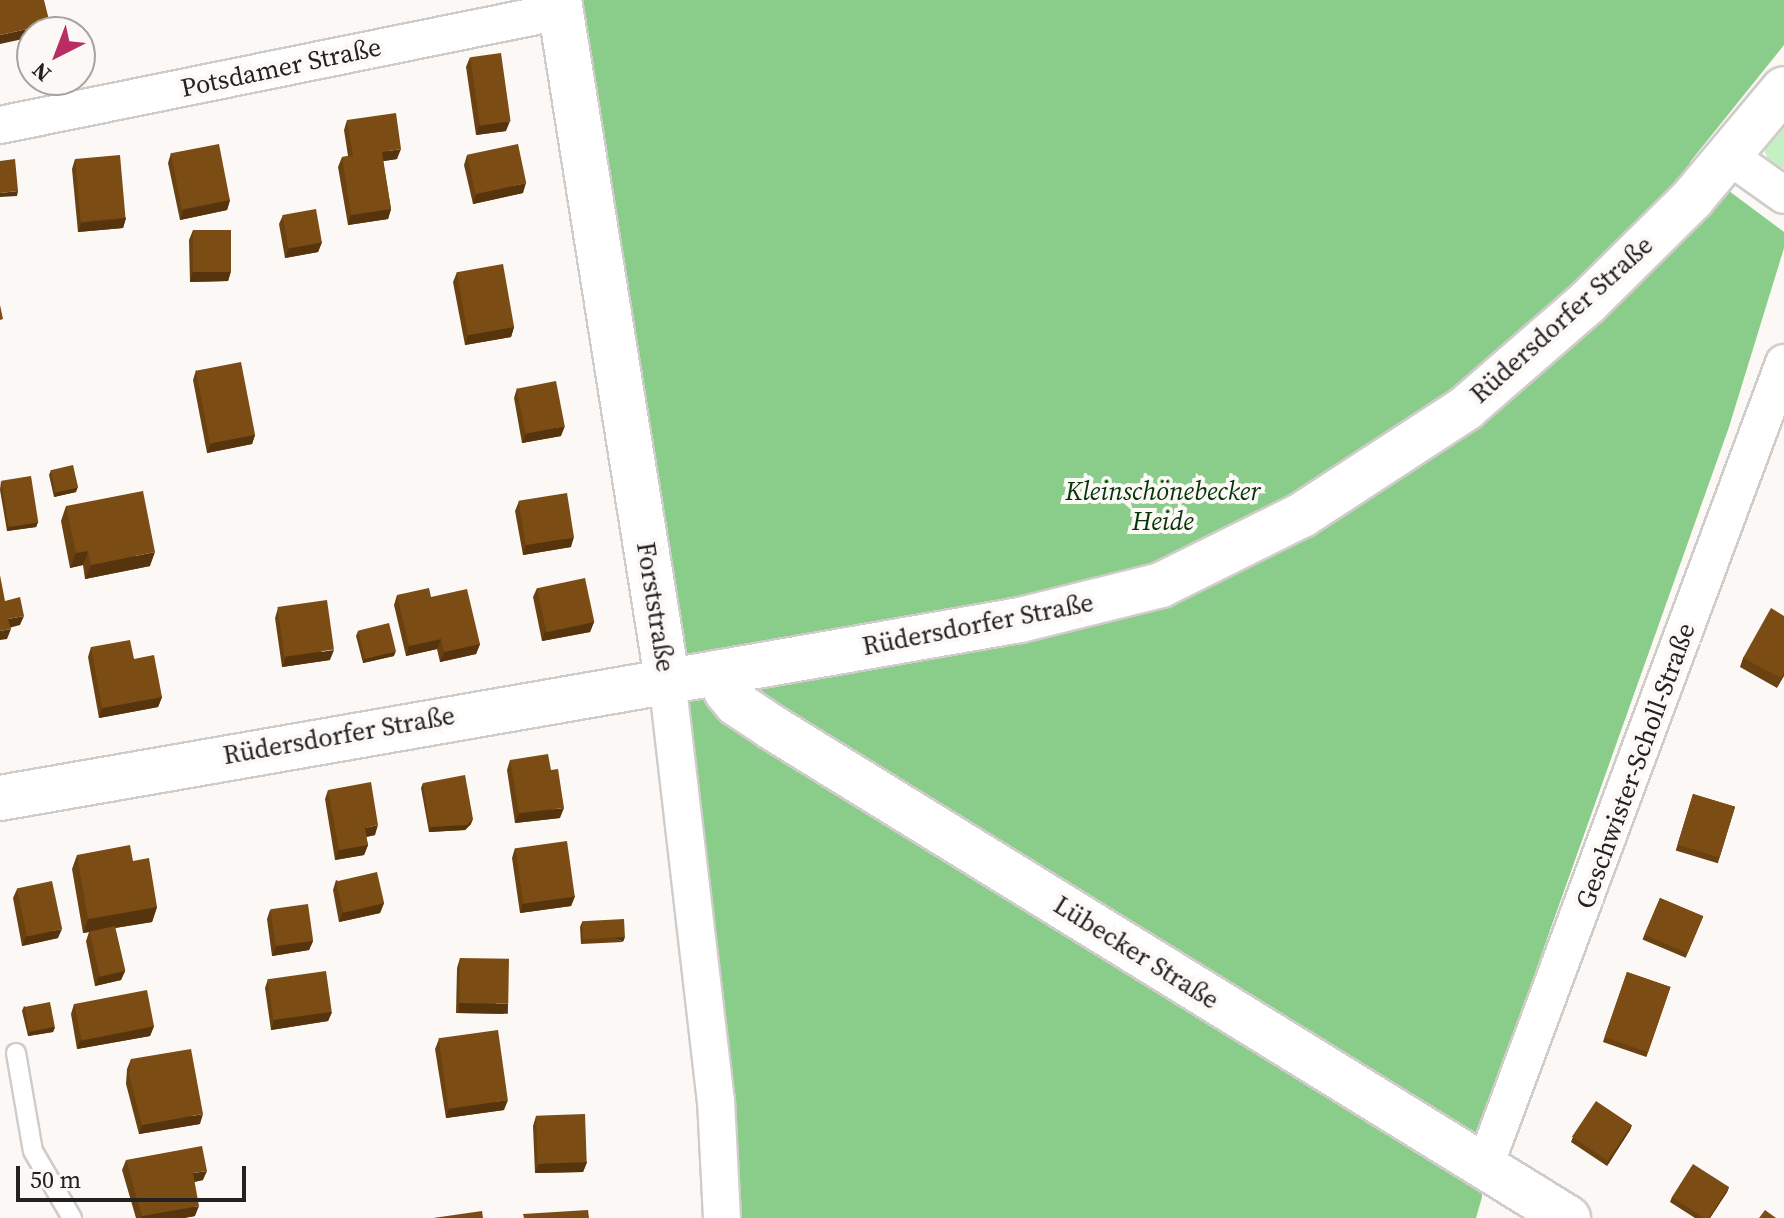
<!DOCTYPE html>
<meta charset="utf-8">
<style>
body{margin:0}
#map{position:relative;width:1784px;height:1218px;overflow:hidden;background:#fbf8f5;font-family:"Source Serif 4",serif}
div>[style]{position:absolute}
.green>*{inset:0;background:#c5f0c4}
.forest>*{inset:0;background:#8acc89}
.roads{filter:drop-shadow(2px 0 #cfccc9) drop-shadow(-2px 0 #cfccc9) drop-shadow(0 2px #cfccc9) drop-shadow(0 -2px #cfccc9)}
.service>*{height:18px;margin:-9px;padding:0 9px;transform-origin:9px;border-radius:9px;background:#fff}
.minor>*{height:36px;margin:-18px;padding:0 18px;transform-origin:18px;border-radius:18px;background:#fff}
.tertiary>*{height:44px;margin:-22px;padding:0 22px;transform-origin:22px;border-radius:22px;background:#fff}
.wall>*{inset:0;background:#6a4111;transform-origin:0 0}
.shaded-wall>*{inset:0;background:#56350e;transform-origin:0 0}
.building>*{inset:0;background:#7b4c14;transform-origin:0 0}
span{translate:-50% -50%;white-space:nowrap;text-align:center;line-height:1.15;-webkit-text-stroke:8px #fbf8f5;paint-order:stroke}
.street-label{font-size:26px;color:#232221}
.park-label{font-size:26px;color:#043508;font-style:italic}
.north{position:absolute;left:16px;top:16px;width:80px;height:80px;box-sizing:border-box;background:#fbf8f5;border:2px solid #a5a2a0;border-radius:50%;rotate:222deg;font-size:22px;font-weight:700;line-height:32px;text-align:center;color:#232221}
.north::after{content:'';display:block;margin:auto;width:28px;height:36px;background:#ba2d63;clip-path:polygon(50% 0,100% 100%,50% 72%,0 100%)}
.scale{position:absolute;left:16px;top:1166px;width:230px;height:36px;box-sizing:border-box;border:4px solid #232221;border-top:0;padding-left:10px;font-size:24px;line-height:28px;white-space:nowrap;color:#232221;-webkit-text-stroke:6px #fbf8f5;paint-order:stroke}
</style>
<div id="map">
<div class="green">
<div style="clip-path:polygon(1784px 115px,1784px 169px,1768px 160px,1764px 149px)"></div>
</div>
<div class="forest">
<div style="clip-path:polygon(567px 0,1784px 0,1784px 45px,1690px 162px,1784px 232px,1784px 248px,1729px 427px,1479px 1130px,1482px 1197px,1476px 1218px,734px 1218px)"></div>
</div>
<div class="roads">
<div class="service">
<div style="left:16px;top:1053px;width:99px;rotate:80.2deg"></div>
<div style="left:33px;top:1151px;width:78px;rotate:59.8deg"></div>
</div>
<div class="minor">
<div style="left:0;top:125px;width:572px;rotate:-11.49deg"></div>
<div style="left:1729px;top:156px;width:67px;rotate:35.3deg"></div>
<div style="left:667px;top:679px;width:424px;rotate:83.4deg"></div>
<div style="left:716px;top:1100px;width:118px;rotate:87.1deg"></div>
<div style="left:1484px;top:1168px;width:859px;rotate:-69.56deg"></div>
</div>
<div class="tertiary">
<div style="left:559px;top:0;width:688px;rotate:80.96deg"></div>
<div style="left:722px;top:672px;width:19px;rotate:78deg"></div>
<div style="left:726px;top:691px;width:17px;rotate:50deg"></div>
<div style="left:737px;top:704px;width:43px;rotate:33.7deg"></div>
<div style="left:773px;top:728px;width:934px;rotate:31.65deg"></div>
<div style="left:0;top:798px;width:1035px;rotate:-9.9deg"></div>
<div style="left:1020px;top:620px;width:145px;rotate:-13.9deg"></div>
<div style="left:1161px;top:585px;width:157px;rotate:-26.4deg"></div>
<div style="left:1302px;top:515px;width:196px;rotate:-33.1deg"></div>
<div style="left:1466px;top:408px;width:160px;rotate:-41deg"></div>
<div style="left:1587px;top:303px;width:148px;rotate:-44.7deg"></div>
<div style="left:1692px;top:199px;width:143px;rotate:-50.1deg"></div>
</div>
</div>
<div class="wall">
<div style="clip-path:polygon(470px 57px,506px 131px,476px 135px,466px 67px)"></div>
<div style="clip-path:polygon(347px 120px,397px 159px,383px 161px,391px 209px,388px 219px,348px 225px,338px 167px,342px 157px,348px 156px,344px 130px)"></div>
<div style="clip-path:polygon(171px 153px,230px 200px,227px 210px,180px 220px,168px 163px)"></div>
<div style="clip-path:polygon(467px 155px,523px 193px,473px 204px,464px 165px)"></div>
<div style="clip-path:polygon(75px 159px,126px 218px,123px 228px,78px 232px,72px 169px)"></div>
<div style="clip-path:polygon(283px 215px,322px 242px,318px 252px,285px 258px,279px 224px)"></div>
<div style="clip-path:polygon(193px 230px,231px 271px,228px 281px,190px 282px,189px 240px)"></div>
<div style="clip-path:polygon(457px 272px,514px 327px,511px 337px,465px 345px,453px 282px)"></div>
<div style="clip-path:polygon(196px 370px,255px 435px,252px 444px,207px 453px,193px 380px)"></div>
<div style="clip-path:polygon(517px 388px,561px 436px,522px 443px,514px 398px)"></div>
<div style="clip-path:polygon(51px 470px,76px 492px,54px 497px,49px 475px)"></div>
<div style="clip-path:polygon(1px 481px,38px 522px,36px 527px,7px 531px,0 490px)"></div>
<div style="clip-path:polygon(519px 501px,571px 547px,523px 555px,515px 511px)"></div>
<div style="clip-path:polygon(66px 506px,150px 566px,85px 579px,83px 565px,70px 568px,61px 521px)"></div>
<div style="clip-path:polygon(537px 588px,594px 622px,590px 632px,542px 641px,533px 597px)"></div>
<div style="clip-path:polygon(397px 595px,431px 597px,480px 644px,476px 654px,440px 662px,437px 649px,406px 656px,394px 605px)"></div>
<div style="clip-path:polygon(278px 608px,330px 660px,282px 667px,275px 618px)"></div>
<div style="clip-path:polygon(1784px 616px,1784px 676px,1777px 688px,1740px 667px,1743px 658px)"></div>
<div style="clip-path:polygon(358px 631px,394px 656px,363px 663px,356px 636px)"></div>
<div style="clip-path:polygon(91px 647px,134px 659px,162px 697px,158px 707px,99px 718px,88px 657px)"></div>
<div style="clip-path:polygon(510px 760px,560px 818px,515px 823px,507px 770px)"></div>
<div style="clip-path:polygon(423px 783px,471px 824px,465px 830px,429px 832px,421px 788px)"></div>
<div style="clip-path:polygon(328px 790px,375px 835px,366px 837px,368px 845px,364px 855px,335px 860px,325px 799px)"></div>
<div style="left:1693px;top:794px;width:44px;height:59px;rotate:17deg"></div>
<div style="clip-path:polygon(515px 848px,575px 896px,571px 906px,520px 913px,512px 858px)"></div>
<div style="clip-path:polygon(77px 855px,133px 861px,157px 907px,152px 922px,115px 928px,125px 971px,121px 980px,95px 986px,86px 941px,89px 932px,83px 933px,72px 869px)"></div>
<div style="clip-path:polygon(336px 880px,384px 903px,380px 913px,339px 922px,333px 890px)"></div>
<div style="clip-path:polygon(17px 889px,58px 938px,22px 946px,13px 898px)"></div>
<div style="left:1660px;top:898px;width:47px;height:45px;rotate:23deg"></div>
<div style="clip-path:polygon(270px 910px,313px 941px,309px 950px,272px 956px,267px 919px)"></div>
<div style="clip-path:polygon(582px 922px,623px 942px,581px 944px,580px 927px)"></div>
<div style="clip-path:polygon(460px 958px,504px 1014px,456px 1013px,457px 968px)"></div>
<div style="left:1627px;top:972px;width:46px;height:74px;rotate:19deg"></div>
<div style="clip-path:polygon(268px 979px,332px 1012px,328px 1021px,271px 1030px,265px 988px)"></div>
<div style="clip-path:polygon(74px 1004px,154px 1026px,150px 1036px,77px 1049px,71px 1014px)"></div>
<div style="clip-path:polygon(24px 1006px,55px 1027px,53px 1032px,28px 1036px,22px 1011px)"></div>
<div style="clip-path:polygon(439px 1039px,504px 1110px,446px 1118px,435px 1049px)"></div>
<div style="clip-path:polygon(131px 1059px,200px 1124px,139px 1134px,126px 1084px,127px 1069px)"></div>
<div style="clip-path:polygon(536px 1116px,587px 1162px,583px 1172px,535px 1173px,533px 1126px)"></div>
<div style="clip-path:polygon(1632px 1125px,1630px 1130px,1607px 1166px,1571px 1142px,1573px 1137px)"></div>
<div style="clip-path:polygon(126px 1160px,203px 1180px,194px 1182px,195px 1216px,184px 1218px,136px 1218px,122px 1170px)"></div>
<div style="clip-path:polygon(1729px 1187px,1727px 1192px,1710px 1218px,1695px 1218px,1670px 1202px,1672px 1197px)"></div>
</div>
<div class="shaded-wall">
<div style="clip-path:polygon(50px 24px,47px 32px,32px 32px,32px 37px,0 44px,0 35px)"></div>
<div style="clip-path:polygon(510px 121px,506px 131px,476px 135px,479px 125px)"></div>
<div style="clip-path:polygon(401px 149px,397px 159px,378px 162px,382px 152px)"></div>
<div style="clip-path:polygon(526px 183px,523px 193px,473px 204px,476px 194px)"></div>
<div style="clip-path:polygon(18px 191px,17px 196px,0 197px,0 193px)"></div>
<div style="clip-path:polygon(230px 200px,227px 210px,180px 220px,183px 210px)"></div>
<div style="clip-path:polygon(391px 209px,388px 219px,348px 225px,351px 215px)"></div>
<div style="clip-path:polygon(126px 218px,123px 228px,78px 232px,81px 223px)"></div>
<div style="clip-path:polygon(322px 242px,318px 252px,285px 258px,289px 248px)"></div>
<div style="clip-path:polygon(231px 271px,228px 281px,190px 282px,193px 272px)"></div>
<div style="clip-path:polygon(514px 327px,511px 337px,465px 345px,468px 335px)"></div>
<div style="clip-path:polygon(565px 426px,561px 436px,522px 443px,526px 433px)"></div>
<div style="clip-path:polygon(255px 435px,252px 444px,207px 453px,211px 443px)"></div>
<div style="clip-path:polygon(78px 487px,76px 492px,54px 497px,56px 492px)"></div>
<div style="clip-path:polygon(38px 522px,36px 527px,7px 531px,8px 526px)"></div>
<div style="clip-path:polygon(574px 537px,571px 547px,523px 555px,526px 545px)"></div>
<div style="clip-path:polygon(88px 551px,83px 565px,70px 568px,76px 553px)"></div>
<div style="clip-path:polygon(155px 552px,150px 566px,85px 579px,91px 565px)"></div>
<div style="clip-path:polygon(24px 616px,20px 625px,5px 629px,8px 619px)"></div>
<div style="clip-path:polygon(594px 622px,590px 632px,542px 641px,545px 631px)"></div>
<div style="clip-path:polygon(11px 629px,7px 639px,0 640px,0 631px)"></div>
<div style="clip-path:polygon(441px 639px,437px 649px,406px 656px,409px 646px)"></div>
<div style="clip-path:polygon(480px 644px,476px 654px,440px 662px,444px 652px)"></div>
<div style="clip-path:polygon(334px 650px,330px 660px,282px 667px,286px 657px)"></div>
<div style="clip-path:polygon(396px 651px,394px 656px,363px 663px,365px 658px)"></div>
<div style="clip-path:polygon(162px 697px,158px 707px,99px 718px,102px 708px)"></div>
<div style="clip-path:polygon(564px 808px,560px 818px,515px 823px,519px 813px)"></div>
<div style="clip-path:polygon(473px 819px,471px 824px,465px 830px,429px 832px,430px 827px)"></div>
<div style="clip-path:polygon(378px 825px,375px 835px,361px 838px,365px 828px)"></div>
<div style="clip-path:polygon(368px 845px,364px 855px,335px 860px,339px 850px)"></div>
<div style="clip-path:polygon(575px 896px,571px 906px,520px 913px,523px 903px)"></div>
<div style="clip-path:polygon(384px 903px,380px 913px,339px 922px,343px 912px)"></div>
<div style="clip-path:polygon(157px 907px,152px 922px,83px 933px,88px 919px)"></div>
<div style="clip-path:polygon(62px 929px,58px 938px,22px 946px,26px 936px)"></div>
<div style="left:625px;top:937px;width:5px;height:42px;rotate:112deg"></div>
<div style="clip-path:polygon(313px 941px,309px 950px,272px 956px,276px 946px)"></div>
<div style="clip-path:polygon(125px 971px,121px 980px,95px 986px,99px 976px)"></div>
<div style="left:459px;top:1003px;width:49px;height:10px;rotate:1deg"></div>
<div style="clip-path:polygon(332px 1012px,328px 1021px,271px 1030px,274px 1020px)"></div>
<div style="clip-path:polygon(154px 1026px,150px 1036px,77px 1049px,81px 1039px)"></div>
<div style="clip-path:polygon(55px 1027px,53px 1032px,28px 1036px,30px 1032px)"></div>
<div style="clip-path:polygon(508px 1100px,504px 1110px,446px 1118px,449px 1108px)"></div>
<div style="clip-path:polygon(203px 1114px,200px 1124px,139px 1134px,142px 1125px)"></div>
<div style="clip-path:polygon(1632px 1125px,1630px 1130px,1607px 1166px,1609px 1161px)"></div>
<div style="clip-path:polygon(587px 1162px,583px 1172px,535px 1173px,539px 1164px)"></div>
<div style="clip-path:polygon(207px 1171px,203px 1180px,189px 1183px,193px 1173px)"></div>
<div style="clip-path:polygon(1729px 1187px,1727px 1192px,1710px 1218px,1709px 1218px)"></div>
<div style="clip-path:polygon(199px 1206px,195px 1216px,184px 1218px,141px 1218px,142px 1216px)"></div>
</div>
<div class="building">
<div style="clip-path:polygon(0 0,44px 0,50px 24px,0 35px)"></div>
<div style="left:501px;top:53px;width:69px;height:31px;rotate:82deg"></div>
<div style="clip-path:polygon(396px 113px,401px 149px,382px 152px,391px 209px,351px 215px,342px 157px,353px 156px,347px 120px)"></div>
<div style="left:219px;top:144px;width:57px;height:49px;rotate:79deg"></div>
<div style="left:518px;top:144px;width:40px;height:52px;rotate:78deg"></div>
<div style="left:120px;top:155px;width:63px;height:45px;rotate:85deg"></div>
<div style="clip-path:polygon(15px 159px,18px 191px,0 193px,0 161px)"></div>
<div style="left:316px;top:209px;width:34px;height:34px;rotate:80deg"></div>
<div style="left:193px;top:230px;width:38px;height:42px"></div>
<div style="left:503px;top:264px;width:64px;height:47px;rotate:80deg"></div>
<div style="clip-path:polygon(0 305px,3px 319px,0 320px)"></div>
<div style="left:241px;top:362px;width:74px;height:46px;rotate:79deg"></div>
<div style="left:556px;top:381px;width:46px;height:40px;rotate:79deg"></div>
<div style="left:73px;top:465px;width:23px;height:23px;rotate:77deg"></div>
<div style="left:31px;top:476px;width:47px;height:30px;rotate:81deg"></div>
<div style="clip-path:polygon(143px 491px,155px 552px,91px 565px,88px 551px,76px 553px,66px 506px)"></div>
<div style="left:567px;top:493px;width:45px;height:49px;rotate:81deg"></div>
<div style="clip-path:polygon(0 575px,5px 601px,20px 597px,24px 616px,8px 619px,11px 629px,0 631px)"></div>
<div style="left:585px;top:578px;width:45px;height:49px;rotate:78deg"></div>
<div style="clip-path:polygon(429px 588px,431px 597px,467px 589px,480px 644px,444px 652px,441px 639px,409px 646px,397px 595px)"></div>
<div style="left:327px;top:600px;width:50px;height:50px;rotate:82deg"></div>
<div style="clip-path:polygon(1771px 608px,1784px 616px,1784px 673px,1781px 678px,1743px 658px)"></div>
<div style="left:389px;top:623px;width:29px;height:32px;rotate:76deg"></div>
<div style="clip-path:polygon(130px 640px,134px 659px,154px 655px,162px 697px,102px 708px,91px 647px)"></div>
<div style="clip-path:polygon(548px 754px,551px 770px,558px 769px,564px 808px,519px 813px,510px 760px)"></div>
<div style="clip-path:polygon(465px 775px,473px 819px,467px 825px,430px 827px,423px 783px)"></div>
<div style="clip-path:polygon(371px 782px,378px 825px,365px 828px,368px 845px,339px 850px,328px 790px)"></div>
<div style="left:1693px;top:794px;width:44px;height:53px;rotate:17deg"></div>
<div style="left:567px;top:841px;width:56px;height:52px;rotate:82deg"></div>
<div style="clip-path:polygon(130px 845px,133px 861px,149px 858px,157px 907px,88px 919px,77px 855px)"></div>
<div style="left:377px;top:872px;width:32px;height:42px;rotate:77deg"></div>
<div style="left:52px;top:881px;width:49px;height:36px;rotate:78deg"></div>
<div style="left:1660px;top:898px;width:47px;height:40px;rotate:23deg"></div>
<div style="left:308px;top:904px;width:37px;height:38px;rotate:82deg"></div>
<div style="left:624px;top:919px;width:18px;height:42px;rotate:87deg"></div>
<div style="left:115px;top:926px;width:46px;height:26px;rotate:77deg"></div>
<div style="left:460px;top:958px;width:49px;height:45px;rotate:1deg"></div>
<div style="left:326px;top:971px;width:41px;height:59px;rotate:82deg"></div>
<div style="left:1627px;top:972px;width:46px;height:69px;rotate:19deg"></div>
<div style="left:147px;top:990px;width:37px;height:74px;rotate:79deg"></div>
<div style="left:50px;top:1002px;width:25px;height:26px;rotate:79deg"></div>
<div style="left:498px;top:1030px;width:71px;height:60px;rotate:82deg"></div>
<div style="clip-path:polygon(191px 1049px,203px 1114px,142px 1125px,129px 1075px,131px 1059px)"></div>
<div style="left:1596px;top:1101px;width:43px;height:43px;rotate:34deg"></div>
<div style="left:585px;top:1114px;width:48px;height:49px;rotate:88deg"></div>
<div style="clip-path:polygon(202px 1146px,207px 1171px,193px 1173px,199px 1206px,142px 1216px,126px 1160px)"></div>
<div style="clip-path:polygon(1693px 1164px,1729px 1187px,1709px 1218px,1704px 1218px,1672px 1197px)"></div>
<div style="clip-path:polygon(588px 1210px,589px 1218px,524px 1218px,523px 1214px)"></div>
<div style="clip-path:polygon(1765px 1210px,1776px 1218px,1759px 1218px)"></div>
<div style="clip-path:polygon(482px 1211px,483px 1218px,433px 1218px)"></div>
</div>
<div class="street-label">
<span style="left:281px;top:68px;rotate:-12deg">Potsdamer Straße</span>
<span style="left:1562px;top:320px;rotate:-42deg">Rüdersdorfer Straße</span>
<span style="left:655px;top:607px;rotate:81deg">Forststraße</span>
<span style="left:978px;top:625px;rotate:-11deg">Rüdersdorfer Straße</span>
<span style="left:339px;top:736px;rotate:-10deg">Rüdersdorfer Straße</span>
<span style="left:1636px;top:766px;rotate:-70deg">Geschwister-Scholl-Straße</span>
<span style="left:1136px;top:953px;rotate:32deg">Lübecker Straße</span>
</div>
<div class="park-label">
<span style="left:1163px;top:507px">Kleinschönebecker<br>Heide</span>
</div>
<div class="north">N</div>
<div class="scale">50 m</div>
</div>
